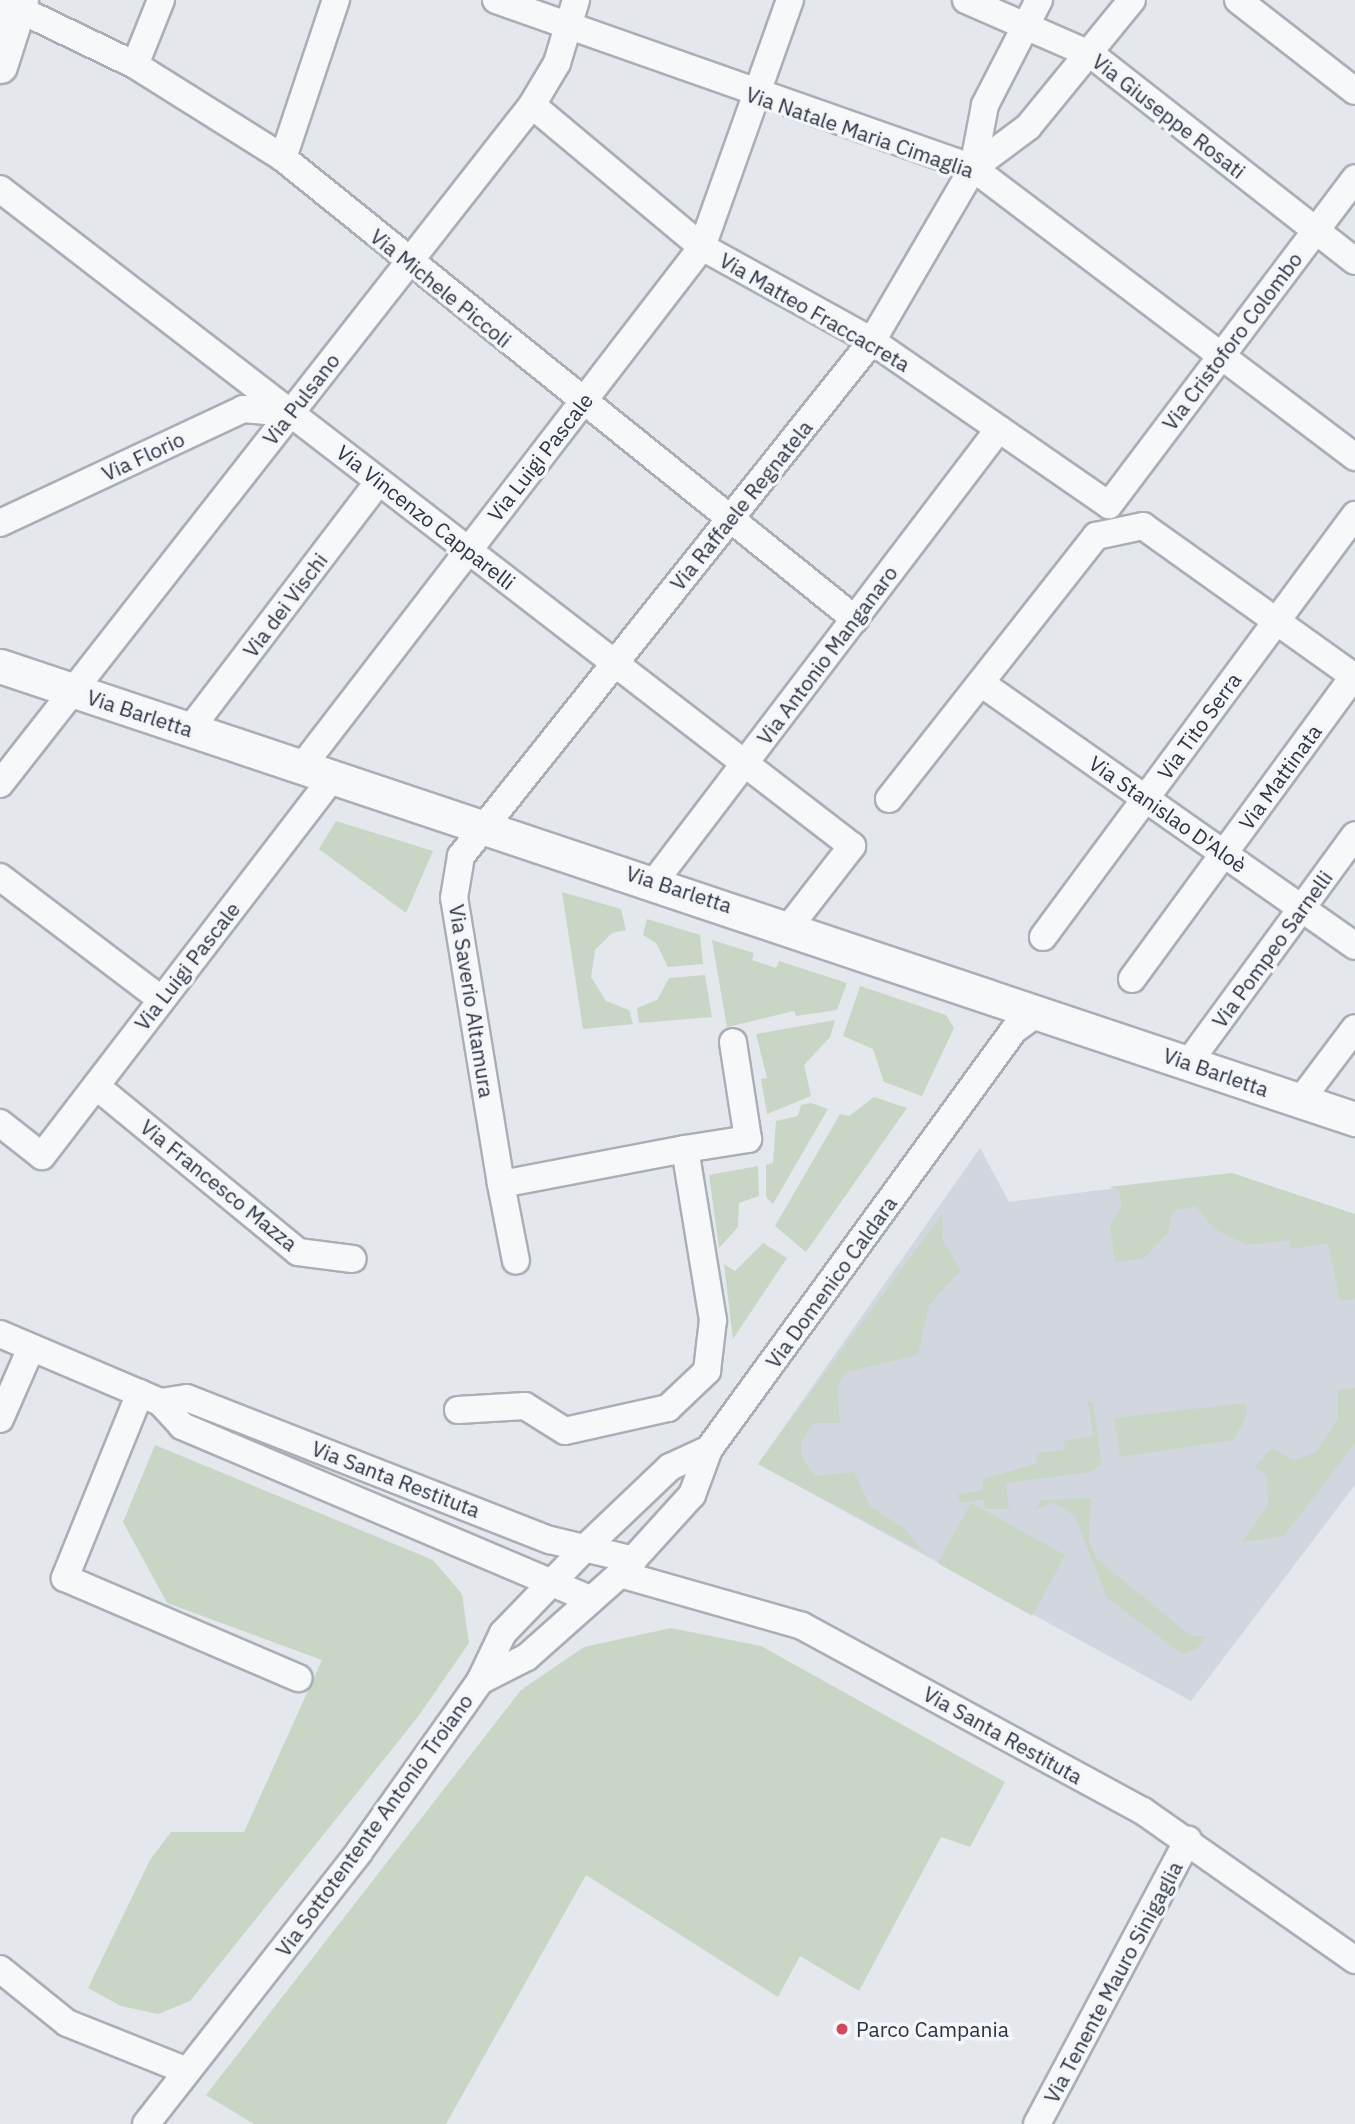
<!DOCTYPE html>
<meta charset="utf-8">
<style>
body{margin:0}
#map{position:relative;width:1355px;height:2124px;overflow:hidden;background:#e4e7ec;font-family:"IBM Plex Sans",sans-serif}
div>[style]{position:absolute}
.built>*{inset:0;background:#d2d6de}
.green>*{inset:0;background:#c9d6c5;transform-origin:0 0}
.roads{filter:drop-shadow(2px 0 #a9aeb7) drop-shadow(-2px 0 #a9aeb7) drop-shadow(0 2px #a9aeb7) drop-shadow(0 -2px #a9aeb7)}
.minor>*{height:26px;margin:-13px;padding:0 13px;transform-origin:13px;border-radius:13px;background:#f7f8fa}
.tertiary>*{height:33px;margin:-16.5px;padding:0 16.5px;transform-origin:16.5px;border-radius:16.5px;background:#f7f8fa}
.dots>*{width:19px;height:19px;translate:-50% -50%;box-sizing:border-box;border:4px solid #f4f6f9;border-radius:50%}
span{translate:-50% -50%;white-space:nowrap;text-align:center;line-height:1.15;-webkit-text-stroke:7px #f4f6f9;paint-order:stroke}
.street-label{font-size:21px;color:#2b3445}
.poi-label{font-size:21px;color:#2b3445}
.left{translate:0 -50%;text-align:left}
</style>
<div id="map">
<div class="built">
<div style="clip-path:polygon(980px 1148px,1009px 1202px,1232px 1173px,1355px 1215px,1355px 1485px,1191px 1701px,758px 1464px)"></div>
</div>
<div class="green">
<div style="clip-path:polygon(336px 821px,433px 851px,406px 913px,319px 849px)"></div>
<div style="clip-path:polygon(562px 892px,621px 909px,626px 930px,612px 933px,595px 950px,591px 977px,606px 1001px,629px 1010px,633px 1024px,583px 1029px)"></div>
<div style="clip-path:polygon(647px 919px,700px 935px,703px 964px,668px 967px,656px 943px,643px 935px)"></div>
<div style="clip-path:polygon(712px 940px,754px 953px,752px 960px,776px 968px,779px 961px,847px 983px,837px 1010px,796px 1016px,794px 1011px,727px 1027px)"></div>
<div style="clip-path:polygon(705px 975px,712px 1017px,639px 1023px,637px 1008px,657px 1000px,669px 978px)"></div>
<div style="clip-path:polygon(860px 986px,946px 1015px,954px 1028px,922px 1096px,884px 1082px,873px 1049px,843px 1036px)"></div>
<div style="clip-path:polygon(835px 1020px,830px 1037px,804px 1065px,811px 1096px,767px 1114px,761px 1079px,767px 1078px,756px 1034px)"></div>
<div style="clip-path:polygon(874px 1097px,907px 1108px,806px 1252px,775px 1226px,840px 1114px,849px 1116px)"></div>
<div style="clip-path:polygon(811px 1103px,828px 1109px,773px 1204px,766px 1197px,766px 1165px,773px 1163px,776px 1121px,798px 1116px,801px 1105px)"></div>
<div style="clip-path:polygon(758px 1166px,759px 1196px,739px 1203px,738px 1227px,719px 1248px,709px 1175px)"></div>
<div style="clip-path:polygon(1232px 1173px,1355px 1214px,1355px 1299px,1340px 1301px,1328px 1243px,1291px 1249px,1290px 1240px,1247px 1245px,1214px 1229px,1196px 1206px,1173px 1211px,1168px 1233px,1143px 1259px,1115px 1262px,1110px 1225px,1122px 1205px,1119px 1190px,1109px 1187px)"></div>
<div style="clip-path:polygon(943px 1213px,942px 1239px,961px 1270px,929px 1305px,918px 1355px,846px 1372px,837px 1387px,840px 1423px,814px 1423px,801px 1442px,802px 1458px,815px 1476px,854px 1472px,870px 1506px,905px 1529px,925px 1553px,758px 1464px)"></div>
<div style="clip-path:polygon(763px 1243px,787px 1258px,733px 1339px,724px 1264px,735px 1271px)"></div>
<div style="clip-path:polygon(1355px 1388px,1355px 1443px,1284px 1536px,1242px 1542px,1268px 1505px,1266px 1475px,1255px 1467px,1272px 1448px,1293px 1460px,1315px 1453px,1338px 1419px,1338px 1390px)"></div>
<div style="clip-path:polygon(1088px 1402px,1093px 1402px,1102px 1464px,1090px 1472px,1006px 1483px,1009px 1509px,985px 1509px,983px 1499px,960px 1503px,958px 1494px,983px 1490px,983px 1479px,1037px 1463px,1036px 1453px,1065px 1450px,1064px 1441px,1093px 1436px)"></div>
<div style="clip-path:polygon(1245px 1403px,1247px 1416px,1233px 1440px,1120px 1457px,1114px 1418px)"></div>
<div style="clip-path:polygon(155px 1445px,433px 1560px,462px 1594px,469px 1643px,417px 1718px,190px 2001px,158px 2014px,121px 2006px,88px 1988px,150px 1860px,171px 1832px,244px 1832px,322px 1660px,167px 1603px,123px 1522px)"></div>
<div style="clip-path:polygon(1091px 1498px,1089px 1542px,1097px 1559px,1191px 1636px,1205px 1636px,1197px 1649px,1182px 1654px,1107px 1598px,1075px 1516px,1053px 1502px,1035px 1510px,1041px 1500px)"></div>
<div style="left:971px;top:1503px;width:108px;height:69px;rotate:29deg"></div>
<div style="clip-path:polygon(671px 1628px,761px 1646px,1005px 1782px,970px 1847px,941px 1837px,859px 1991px,800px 1956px,778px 1997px,586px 1875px,446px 2124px,254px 2124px,206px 2095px,521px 1690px,584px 1647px)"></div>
</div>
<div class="roads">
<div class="minor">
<div style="left:0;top:0;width:150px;rotate:25.7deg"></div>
<div style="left:135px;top:65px;width:175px;rotate:32.1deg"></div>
<div style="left:283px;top:158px;width:735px;rotate:38.87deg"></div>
<div style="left:496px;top:0;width:506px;rotate:19.4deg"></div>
<div style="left:973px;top:168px;width:479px;rotate:37.1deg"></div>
<div style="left:966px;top:0;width:137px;rotate:23.6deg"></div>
<div style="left:1092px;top:55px;width:334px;rotate:38.1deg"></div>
<div style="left:1238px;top:0;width:148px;rotate:37.9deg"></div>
<div style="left:135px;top:65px;width:70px;rotate:-68.2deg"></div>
<div style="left:532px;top:105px;width:222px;rotate:39.9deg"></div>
<div style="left:702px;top:247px;width:194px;rotate:28.9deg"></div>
<div style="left:872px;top:341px;width:288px;rotate:34.7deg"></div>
<div style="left:1109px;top:505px;width:409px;rotate:-53deg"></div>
<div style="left:283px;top:158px;width:167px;rotate:-71.5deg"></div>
<div style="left:973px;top:168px;width:69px;rotate:-36.7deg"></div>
<div style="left:1028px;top:127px;width:164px;rotate:-50.7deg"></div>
<div style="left:0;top:189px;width:1076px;rotate:37.64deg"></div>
<div style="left:852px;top:846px;width:101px;rotate:127.8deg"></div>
<div style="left:0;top:523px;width:268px;rotate:-25.1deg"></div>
<div style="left:243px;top:409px;width:47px;rotate:4.9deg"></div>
<div style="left:981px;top:683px;width:457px;rotate:35.1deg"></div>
<div style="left:191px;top:728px;width:310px;rotate:-52.7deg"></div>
<div style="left:301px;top:768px;width:657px;rotate:-52.42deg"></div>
<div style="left:702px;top:247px;width:262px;rotate:-70.4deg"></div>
<div style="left:0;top:784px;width:863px;rotate:-51.92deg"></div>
<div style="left:532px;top:105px;width:49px;rotate:-59.2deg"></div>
<div style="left:557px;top:63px;width:66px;rotate:-73.2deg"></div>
<div style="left:889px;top:799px;width:335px;rotate:-51.8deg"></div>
<div style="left:1096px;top:536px;width:48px;rotate:-12deg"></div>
<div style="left:1143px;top:526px;width:260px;rotate:35.5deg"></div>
<div style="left:0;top:877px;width:202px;rotate:37.2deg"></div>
<div style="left:655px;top:881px;width:568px;rotate:-52.73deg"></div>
<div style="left:1043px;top:937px;width:525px;rotate:-53.52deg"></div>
<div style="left:1132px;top:979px;width:376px;rotate:-53.8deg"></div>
<div style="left:1189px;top:1062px;width:281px;rotate:-53.8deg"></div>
<div style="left:96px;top:1086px;width:261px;rotate:39.4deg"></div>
<div style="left:298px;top:1252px;width:55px;rotate:7.3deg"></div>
<div style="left:1300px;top:1101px;width:91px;rotate:-53deg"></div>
<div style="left:0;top:1123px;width:53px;rotate:38.2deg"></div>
<div style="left:42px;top:1156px;width:478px;rotate:-52.5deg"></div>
<div style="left:685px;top:1149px;width:64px;rotate:-9deg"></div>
<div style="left:748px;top:1139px;width:98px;rotate:-98.8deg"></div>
<div style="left:501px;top:1184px;width:78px;rotate:79deg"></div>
<div style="left:0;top:1334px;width:174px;rotate:23deg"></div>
<div style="left:160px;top:1402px;width:33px;rotate:47deg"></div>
<div style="left:182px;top:1426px;width:444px;rotate:23deg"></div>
<div style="left:140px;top:1393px;width:200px;rotate:112.1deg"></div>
<div style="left:65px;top:1578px;width:254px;rotate:23.2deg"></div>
<div style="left:160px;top:1402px;width:27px;rotate:-8deg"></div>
<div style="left:187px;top:1398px;width:390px;rotate:21.4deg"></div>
<div style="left:550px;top:1540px;width:86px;rotate:13.4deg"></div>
<div style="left:458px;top:1410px;width:67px;rotate:-3.4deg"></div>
<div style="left:525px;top:1406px;width:47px;rotate:32deg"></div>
<div style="left:565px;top:1431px;width:106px;rotate:-12.6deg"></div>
<div style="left:668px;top:1408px;width:54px;rotate:-43.5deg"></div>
<div style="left:707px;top:1371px;width:51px;rotate:-83.3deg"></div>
<div style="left:713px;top:1320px;width:173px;rotate:-99.3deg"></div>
<div style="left:685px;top:1149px;width:187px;rotate:169.2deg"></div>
<div style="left:501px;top:1184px;width:290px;rotate:-99.3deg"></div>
<div style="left:454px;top:898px;width:43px;rotate:-80.5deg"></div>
<div style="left:461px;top:856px;width:659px;rotate:-51.41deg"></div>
<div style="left:872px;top:341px;width:200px;rotate:-59.7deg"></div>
<div style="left:973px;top:168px;width:64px;rotate:-79.2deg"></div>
<div style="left:985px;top:105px;width:118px;rotate:-62.8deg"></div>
<div style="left:0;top:1419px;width:77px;rotate:-66.4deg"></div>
<div style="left:620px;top:1574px;width:189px;rotate:15.9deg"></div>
<div style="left:802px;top:1626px;width:388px;rotate:28.5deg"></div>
<div style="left:1143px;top:1811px;width:259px;rotate:35.1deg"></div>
<div style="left:480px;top:1681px;width:53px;rotate:-64.4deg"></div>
<div style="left:503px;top:1633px;width:120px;rotate:-46deg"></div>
<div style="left:586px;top:1547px;width:116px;rotate:-43.6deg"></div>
<div style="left:670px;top:1467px;width:43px;rotate:-24.8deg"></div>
<div style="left:0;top:1969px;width:86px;rotate:38.9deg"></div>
<div style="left:67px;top:2023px;width:129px;rotate:21.8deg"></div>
<div style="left:146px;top:2124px;width:345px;rotate:-51.9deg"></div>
<div style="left:359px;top:1852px;width:209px;rotate:-54.7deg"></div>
<div style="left:480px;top:1681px;width:53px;rotate:-27.1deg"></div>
<div style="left:527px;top:1657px;width:125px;rotate:-41.7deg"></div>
<div style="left:620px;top:1574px;width:107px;rotate:-47.7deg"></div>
<div style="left:692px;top:1495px;width:49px;rotate:-69.7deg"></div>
<div style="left:709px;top:1449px;width:518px;rotate:-53.95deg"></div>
<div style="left:1014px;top:1030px;width:32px;rotate:-36deg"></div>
<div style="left:1037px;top:2124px;width:322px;rotate:-62deg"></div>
</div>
<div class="tertiary">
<div style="left:0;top:66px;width:69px;rotate:-72.3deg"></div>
<div style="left:0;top:666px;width:1429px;rotate:18.49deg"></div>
</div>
</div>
<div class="dots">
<div style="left:842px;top:2029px;background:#d1495b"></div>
</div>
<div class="street-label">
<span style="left:1169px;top:116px;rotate:38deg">Via Giuseppe Rosati</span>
<span style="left:860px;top:132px;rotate:19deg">Via Natale Maria Cimaglia</span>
<span style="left:441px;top:288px;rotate:39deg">Via Michele Piccoli</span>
<span style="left:815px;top:312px;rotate:30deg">Via Matteo Fraccacreta</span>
<span style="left:1232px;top:341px;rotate:-53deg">Via Cristoforo Colombo</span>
<span style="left:301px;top:399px;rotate:-52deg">Via Pulsano</span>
<span style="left:143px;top:456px;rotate:-25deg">Via Florio</span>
<span style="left:540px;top:457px;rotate:-52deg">Via Luigi Pascale</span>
<span style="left:741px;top:505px;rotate:-51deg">Via Raffaele Regnatela</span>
<span style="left:426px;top:517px;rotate:38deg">Via Vincenzo Capparelli</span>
<span style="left:285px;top:605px;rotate:-53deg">Via dei Vischi</span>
<span style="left:827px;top:655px;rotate:-53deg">Via Antonio Manganaro</span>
<span style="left:140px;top:713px;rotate:18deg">Via Barletta</span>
<span style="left:1199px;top:726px;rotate:-54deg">Via Tito Serra</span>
<span style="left:1280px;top:777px;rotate:-54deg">Via Mattinata</span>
<span style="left:1168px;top:814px;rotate:35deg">Via Stanislao D'Aloè</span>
<span style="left:679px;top:889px;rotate:18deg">Via Barletta</span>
<span style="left:1272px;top:949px;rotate:-54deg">Via Pompeo Sarnelli</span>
<span style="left:187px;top:966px;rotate:-52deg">Via Luigi Pascale</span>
<span style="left:472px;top:1001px;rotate:81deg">Via Saverio Altamura</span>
<span style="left:1216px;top:1072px;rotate:19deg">Via Barletta</span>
<span style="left:219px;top:1185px;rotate:39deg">Via Francesco Mazza</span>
<span style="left:831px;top:1282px;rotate:-54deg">Via Domenico Caldara</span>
<span style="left:396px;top:1479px;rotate:21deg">Via Santa Restituta</span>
<span style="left:1003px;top:1735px;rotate:29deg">Via Santa Restituta</span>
<span style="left:374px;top:1825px;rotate:-54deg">Via Sottotentente Antonio Troiano</span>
<span style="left:1113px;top:1982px;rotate:-62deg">Via Tenente Mauro Sinigaglia</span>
</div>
<div class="poi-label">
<span class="left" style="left:856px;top:2029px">Parco Campania</span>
</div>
</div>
